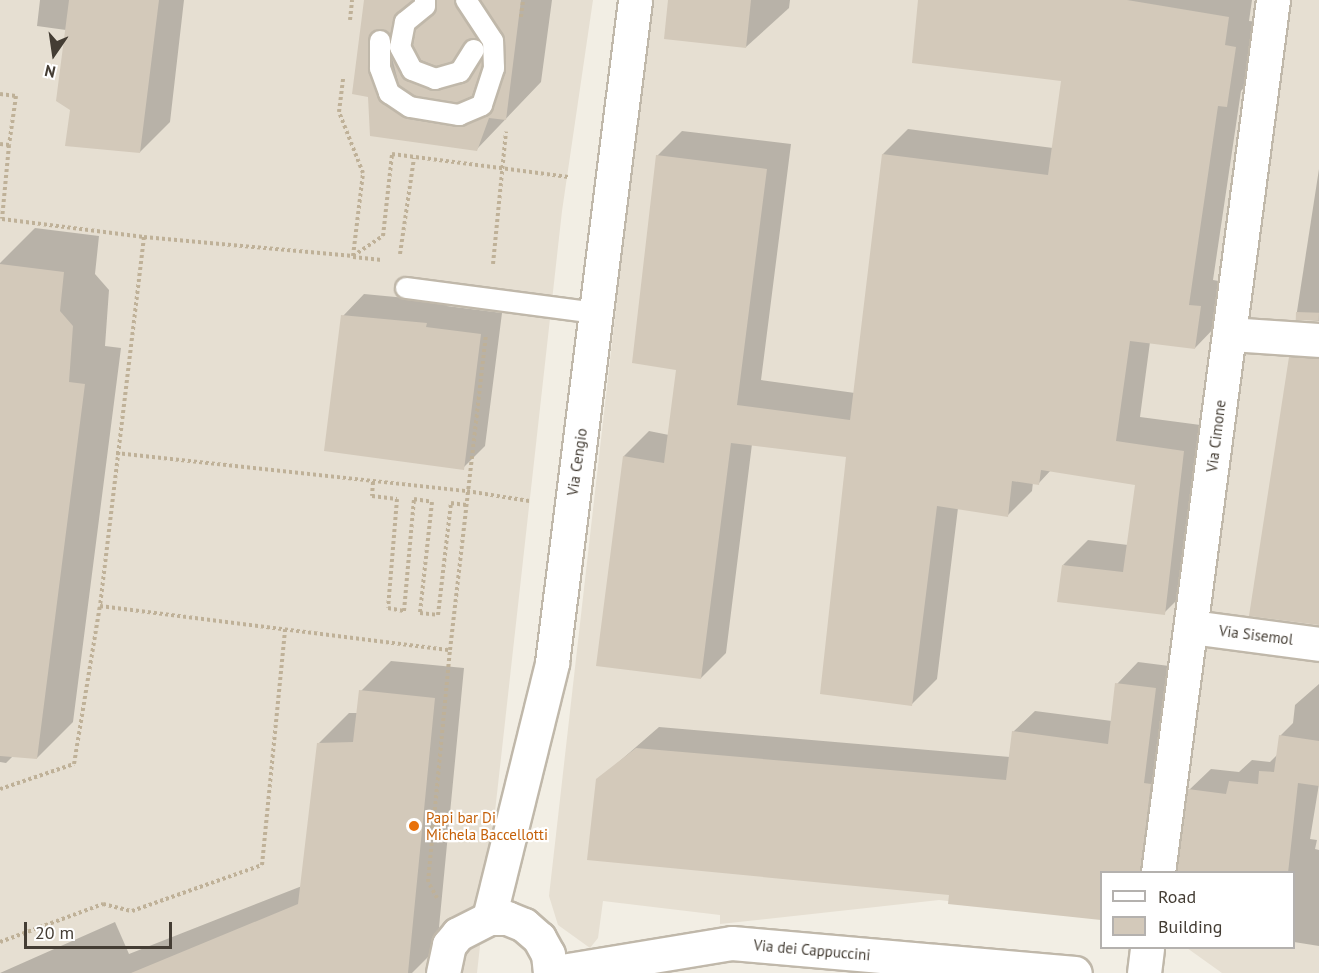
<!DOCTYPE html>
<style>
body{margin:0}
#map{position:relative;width:1319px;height:973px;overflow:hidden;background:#f2eee4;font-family:"PT Sans",sans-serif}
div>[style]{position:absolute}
.residential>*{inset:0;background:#e6dfd2}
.shadow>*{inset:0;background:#0003}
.building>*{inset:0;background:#d3c9ba;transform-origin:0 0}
.path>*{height:4px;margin-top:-2px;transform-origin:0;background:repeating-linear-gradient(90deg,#bfb198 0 3px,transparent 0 6px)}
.roads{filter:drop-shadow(2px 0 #c0b8aa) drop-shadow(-2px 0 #c0b8aa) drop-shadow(0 2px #c0b8aa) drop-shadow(0 -2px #c0b8aa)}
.service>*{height:20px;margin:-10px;padding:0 10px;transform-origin:10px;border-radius:10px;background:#fff}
.minor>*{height:33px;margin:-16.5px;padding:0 16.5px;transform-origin:16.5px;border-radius:16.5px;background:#fff}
.dots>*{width:16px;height:16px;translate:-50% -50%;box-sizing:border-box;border:3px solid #fff;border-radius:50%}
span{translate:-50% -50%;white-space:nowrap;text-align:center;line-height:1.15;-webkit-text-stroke:4.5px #fff;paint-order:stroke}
.street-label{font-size:15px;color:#443d34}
.food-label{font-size:15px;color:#c56008}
.left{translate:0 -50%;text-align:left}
.legend{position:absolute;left:1100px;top:871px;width:195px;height:78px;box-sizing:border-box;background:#fff;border:2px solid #b4b1ae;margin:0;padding:8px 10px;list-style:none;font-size:18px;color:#443d34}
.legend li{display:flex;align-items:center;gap:12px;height:30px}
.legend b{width:30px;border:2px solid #b4b1ae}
.north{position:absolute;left:24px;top:24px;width:60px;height:60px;-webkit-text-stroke:4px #fff;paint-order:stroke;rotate:193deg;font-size:16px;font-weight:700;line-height:24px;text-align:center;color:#443d34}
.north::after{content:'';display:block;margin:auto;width:21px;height:27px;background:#443d34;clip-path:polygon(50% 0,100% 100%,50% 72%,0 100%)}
.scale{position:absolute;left:24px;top:922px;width:148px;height:27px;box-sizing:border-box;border:3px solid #443d34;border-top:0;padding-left:8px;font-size:18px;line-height:21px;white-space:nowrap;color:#443d34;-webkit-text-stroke:4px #fff;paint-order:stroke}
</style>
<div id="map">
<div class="residential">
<div style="clip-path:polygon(0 0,593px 0,562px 211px,477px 973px,0 973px)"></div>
<div style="clip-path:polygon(651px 0,1319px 0,1319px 973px,1222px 973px,1187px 948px,1294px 948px,1294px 872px,1102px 872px,1101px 919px,939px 900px,720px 924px,720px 915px,603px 901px,598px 938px,590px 948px,558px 925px,549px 896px)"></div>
</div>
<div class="shadow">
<div style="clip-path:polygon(40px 0,184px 0,170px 122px,140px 152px,71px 109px,66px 30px,37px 26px)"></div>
<div style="clip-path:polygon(evenodd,365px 0,423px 0,408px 44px,438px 9px,438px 0,552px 0,541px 82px,477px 149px,372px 134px,370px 96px,354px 93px,365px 0,494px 20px,506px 39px,495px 49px,475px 55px,461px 51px,494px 20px,365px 0,507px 59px,501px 89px,478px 88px,507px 59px)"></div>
<div style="clip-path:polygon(670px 0,790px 0,789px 8px,746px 47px)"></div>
<div style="clip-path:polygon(920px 0,1252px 0,1249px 21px,1260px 22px,1251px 80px,1241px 91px,1213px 280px,1225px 282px,1219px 323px,1195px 348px,1150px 342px,1140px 417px,1208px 426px,1189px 588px,1164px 613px,1063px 565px,1088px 540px,1128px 545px,1136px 483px,1051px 470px,1039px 483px,1033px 482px,1032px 491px,1007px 516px,958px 508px,937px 679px,912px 704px,848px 456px,752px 444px,726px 653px,701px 678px,624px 456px,649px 431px,669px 435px,678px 369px,657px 156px,682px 131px,791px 144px,761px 380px,855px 393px,883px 154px,908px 129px,1053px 148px,1063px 80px)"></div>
<div style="clip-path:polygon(1319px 169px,1319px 321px,1296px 318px)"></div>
<div style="clip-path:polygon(35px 228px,99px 236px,95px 274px,109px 290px,105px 346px,121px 348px,73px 722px,37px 758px,13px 756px,6px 763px,0 762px,0 263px)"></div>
<div style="clip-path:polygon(364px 294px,448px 302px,447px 306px,502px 313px,485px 446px,463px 468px,343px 316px)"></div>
<div style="clip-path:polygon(1314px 334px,1319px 334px,1319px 624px,1290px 358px)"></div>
<div style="clip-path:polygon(391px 661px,464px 668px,437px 948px,412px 973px,0 973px,115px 922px,129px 954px,302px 886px,319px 743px,349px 713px,358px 713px,361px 691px)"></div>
<div style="clip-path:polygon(1138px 662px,1177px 667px,1168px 866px,1177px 867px,1189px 790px,1211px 769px,1239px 772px,1252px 760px,1270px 762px,1278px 754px,1280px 736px,1293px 723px,1295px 705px,1319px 684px,1319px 784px,1310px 839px,1317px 840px,1315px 849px,1319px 850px,1319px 946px,1294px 942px,1294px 872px,1102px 872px,1102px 916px,949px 903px,950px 893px,598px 780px,659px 727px,1010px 757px,1013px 732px,1035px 711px,1112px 721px,1117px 684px)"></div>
</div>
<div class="building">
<div style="clip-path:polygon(69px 0,159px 0,140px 153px,65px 146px,70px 110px,56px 101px)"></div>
<div style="clip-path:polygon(364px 0,413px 0,397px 13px,390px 35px,379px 29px,369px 36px,368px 68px,378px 98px,408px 119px,458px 127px,491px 113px,506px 71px,503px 35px,480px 0,521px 0,506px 120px,489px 118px,477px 151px,370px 136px,368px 97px,352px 94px)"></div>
<div style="clip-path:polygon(437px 0,454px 0,477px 39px,464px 43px,452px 62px,436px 66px,421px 60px,413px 45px,416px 29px,436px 12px)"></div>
<div style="clip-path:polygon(668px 0,751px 0,746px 48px,664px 39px)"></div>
<div style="clip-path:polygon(918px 0,1127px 0,1229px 17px,1225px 45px,1236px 47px,1227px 107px,1218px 106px,1189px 305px,1201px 306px,1195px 349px,1130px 341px,1116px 441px,1184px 451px,1165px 615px,1057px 602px,1062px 565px,1123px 572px,1135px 485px,1041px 470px,1039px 485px,1012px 481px,1008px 517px,937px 506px,912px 706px,820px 694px,846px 457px,731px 443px,701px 679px,596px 666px,623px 456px,664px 463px,676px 370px,632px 363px,656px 155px,767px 169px,737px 405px,850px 420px,882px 154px,1048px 175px,1061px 81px,912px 63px)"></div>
<div style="clip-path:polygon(392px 58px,407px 81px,431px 90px,463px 84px,482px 60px,482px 66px,472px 96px,457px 103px,414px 96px,399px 85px)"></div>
<div style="clip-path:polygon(0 264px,64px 272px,60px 311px,73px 326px,69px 382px,85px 384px,37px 759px,0 756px)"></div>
<div style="left:1296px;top:312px;width:23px;height:8px;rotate:2deg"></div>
<div style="clip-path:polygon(341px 315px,427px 323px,426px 327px,481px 334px,464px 470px,324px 451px)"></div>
<div style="clip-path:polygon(1289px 357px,1319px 359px,1319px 625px,1249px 616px)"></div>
<div style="clip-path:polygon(1115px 683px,1156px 688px,1144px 783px,1151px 784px,1140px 873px,1101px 873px,1101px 920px,948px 904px,949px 895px,587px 860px,596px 779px,636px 748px,1006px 780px,1012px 731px,1108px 744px)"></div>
<div style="clip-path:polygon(359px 690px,435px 698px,408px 973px,131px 973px,298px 904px,317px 743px,353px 742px)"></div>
<div style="clip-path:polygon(1279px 735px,1319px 741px,1319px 786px,1298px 783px,1288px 873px,1177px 873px,1188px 789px,1226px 794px,1229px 781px,1258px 784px,1259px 771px,1274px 772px)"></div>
</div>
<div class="path">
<div style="left:521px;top:17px;width:17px;rotate:-83deg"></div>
<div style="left:350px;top:20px;width:20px;rotate:-84deg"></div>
<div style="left:0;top:94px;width:16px;rotate:7deg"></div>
<div style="left:16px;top:96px;width:49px;rotate:98.1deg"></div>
<div style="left:9px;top:145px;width:9px;rotate:-174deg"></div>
<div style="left:9px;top:145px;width:74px;rotate:95.4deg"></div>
<div style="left:2px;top:219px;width:143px;rotate:7.2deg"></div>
<div style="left:144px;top:237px;width:210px;rotate:5.2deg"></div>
<div style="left:353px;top:256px;width:84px;rotate:-83.1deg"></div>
<div style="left:363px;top:173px;width:66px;rotate:-111.5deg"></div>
<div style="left:339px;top:112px;width:34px;rotate:-83deg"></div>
<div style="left:144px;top:237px;width:372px;rotate:96.8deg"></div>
<div style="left:100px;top:606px;width:353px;rotate:7.2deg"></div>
<div style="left:400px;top:254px;width:97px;rotate:-81.7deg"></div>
<div style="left:353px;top:256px;width:36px;rotate:-34deg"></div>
<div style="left:383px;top:236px;width:82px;rotate:-83.7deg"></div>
<div style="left:392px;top:154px;width:178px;rotate:7.4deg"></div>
<div style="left:353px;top:257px;width:29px;rotate:6deg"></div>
<div style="left:493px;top:264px;width:133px;rotate:-84.4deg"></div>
<div style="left:116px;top:453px;width:353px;rotate:6.2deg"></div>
<div style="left:467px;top:491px;width:63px;rotate:9.2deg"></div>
<div style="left:373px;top:482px;width:14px;rotate:94deg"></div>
<div style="left:372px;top:496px;width:25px;rotate:7deg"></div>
<div style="left:397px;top:499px;width:109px;rotate:94.7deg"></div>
<div style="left:388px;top:608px;width:16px;rotate:11deg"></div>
<div style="left:404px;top:611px;width:112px;rotate:-84.9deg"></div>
<div style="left:414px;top:499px;width:18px;rotate:9deg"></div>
<div style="left:432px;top:502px;width:112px;rotate:96.2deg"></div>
<div style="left:420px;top:613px;width:18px;rotate:6deg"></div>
<div style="left:438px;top:615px;width:113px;rotate:-83.4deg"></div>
<div style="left:451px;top:503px;width:15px;rotate:8deg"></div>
<div style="left:0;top:789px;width:78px;rotate:-18.7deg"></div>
<div style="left:74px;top:764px;width:160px;rotate:-80.7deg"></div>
<div style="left:437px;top:898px;width:18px;rotate:-119deg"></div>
<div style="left:428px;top:882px;width:233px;rotate:-84.6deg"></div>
<div style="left:450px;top:650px;width:317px;rotate:-83.5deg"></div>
<div style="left:0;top:942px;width:110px;rotate:-20.3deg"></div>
<div style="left:103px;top:904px;width:30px;rotate:14deg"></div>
<div style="left:132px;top:911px;width:138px;rotate:-19.5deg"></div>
<div style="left:262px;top:865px;width:237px;rotate:-84.4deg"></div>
</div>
<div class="roads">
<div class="service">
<div style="left:425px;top:0;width:6px;rotate:90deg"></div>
<div style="left:425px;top:6px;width:26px;rotate:141deg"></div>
<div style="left:405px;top:22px;width:25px;rotate:101deg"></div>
<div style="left:400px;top:47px;width:26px;rotate:62deg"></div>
<div style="left:412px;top:70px;width:25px;rotate:21deg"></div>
<div style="left:435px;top:79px;width:26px;rotate:-16deg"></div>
<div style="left:460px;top:72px;width:26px;rotate:-58deg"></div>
<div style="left:380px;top:41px;width:27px;rotate:90deg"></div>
<div style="left:380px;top:68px;width:27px;rotate:70deg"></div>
<div style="left:389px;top:93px;width:25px;rotate:34deg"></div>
<div style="left:410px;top:107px;width:50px;rotate:9.3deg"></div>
<div style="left:459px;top:115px;width:25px;rotate:-23deg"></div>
<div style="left:482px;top:105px;width:39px;rotate:-72deg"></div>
<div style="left:494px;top:68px;width:27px;rotate:-92deg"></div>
<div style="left:493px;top:41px;width:49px;rotate:-123.4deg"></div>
<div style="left:406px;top:288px;width:193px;rotate:7.5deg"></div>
</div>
<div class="minor">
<div style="left:1229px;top:334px;width:90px;rotate:3.8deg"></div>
<div style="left:1192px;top:627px;width:128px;rotate:7.6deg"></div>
<div style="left:1158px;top:872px;width:880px;rotate:-82.49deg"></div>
<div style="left:489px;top:918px;width:263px;rotate:-76.1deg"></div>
<div style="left:552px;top:663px;width:668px;rotate:-82.86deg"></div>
<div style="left:443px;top:973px;width:29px;rotate:-78deg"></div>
<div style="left:449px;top:945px;width:14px;rotate:-51deg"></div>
<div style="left:458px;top:934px;width:35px;rotate:-27deg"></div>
<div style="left:489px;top:918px;width:18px"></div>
<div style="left:507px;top:918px;width:18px;rotate:22deg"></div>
<div style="left:524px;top:925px;width:20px;rotate:41deg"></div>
<div style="left:539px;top:938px;width:18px;rotate:61deg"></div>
<div style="left:548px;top:954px;width:19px;rotate:84deg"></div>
<div style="left:550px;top:973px;width:184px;rotate:-9.4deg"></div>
<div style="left:732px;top:943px;width:344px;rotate:5deg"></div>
<div style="left:1144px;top:973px;width:25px;rotate:-83deg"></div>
</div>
</div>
<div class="dots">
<div style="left:414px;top:826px;background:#e8710a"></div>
</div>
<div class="street-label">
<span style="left:1216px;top:436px;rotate:-83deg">Via Cimone</span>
<span style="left:577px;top:462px;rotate:-82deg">Via Cengio</span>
<span style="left:1256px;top:635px;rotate:7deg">Via Sisemol</span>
<span style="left:812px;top:950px;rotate:5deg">Via dei Cappuccini</span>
</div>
<div class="food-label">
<span class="left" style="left:426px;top:826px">Papi bar Di<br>Michela Baccellotti</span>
</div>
<ul class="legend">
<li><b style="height:8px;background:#fff"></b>Road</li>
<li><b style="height:16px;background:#d3c9ba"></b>Building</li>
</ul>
<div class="north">N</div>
<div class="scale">20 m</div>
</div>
